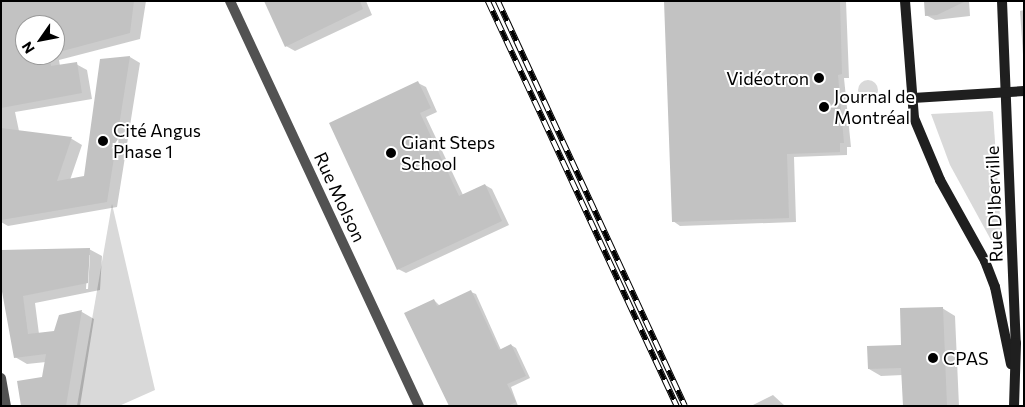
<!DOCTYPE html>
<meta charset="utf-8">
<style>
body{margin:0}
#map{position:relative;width:1025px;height:407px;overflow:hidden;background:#fff;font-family:Commissioner,sans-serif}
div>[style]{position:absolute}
.green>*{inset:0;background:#d9d9d9}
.round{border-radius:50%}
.shadow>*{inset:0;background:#0003}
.building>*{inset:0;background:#c2c2c2}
.street>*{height:10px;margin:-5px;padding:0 5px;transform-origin:5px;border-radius:5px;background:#525252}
.secondary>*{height:10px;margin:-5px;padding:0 5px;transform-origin:5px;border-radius:5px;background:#1f1f1f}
.rail>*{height:5.5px;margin-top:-2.75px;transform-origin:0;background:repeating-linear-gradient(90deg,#fff 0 11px,#000 0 22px);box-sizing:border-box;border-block:1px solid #000}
.dots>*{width:14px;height:14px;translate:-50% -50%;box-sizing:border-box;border:2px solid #fff;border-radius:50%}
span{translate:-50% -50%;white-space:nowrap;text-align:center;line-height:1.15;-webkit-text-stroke:4px #fff;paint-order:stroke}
.poi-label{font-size:18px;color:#000}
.right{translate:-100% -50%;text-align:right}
.left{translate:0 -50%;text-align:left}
.street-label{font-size:18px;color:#000}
.frame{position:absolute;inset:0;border:2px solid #000;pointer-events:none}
.north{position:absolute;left:15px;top:15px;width:50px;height:50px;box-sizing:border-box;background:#fff;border:1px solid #999;border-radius:50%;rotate:237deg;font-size:14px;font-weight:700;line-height:20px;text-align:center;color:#000}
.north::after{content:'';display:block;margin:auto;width:18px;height:22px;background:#000;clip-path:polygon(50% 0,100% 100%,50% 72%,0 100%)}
</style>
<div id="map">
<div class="green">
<div class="round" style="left:858px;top:80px;width:20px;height:20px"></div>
<div style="clip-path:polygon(991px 111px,993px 112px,1003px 262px,950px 165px,931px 114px)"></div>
<div style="clip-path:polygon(112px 204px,155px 390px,119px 406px,77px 406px)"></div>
</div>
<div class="shadow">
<div style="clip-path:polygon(evenodd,1px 1px,146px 1px,140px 39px,59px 60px,60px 66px,76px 64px,87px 70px,92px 99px,15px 112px,19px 131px,72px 139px,82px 145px,70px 180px,85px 177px,101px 61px,130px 57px,140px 63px,117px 207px,8px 226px,1px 222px,1px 1px,25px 25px,55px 25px,55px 55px,25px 55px,25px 25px)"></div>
<div style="clip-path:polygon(265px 1px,366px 1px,372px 15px,295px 51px,286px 46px)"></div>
<div style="clip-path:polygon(665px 1px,846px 1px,849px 78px,844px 78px,851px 147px,847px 147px,847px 155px,794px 157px,796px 222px,680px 226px,673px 221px)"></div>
<div style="clip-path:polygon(925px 1px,969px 1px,970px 16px,935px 20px,926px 15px)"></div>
<div style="clip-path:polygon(1024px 10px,1024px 69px,1020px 11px)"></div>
<div style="clip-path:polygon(418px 83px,426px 87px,437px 112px,426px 117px,463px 195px,485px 185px,492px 189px,509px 225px,406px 273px,398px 269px)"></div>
<div style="clip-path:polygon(evenodd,89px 249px,102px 256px,100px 290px,35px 303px,39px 334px,55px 332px,60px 316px,82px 312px,94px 319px,80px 406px,22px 406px,43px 378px,46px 362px,27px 364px,15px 357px,1px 279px,89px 249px,88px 255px,90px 255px,88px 289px,86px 289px,88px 255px)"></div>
<div style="clip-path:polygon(471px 292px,476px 294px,501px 350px,511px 345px,516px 348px,530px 378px,511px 387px,518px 406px,451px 406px,434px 300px,440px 306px)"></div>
<div style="clip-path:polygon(942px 308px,955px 316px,959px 406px,904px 406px,903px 375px,881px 376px,869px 369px,902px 346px)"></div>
<div style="clip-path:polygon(773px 395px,785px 406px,751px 406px)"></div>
</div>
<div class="building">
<div style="clip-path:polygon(1px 1px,134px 1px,130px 33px,55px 53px,55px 25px,25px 25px,25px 55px,49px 55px,51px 66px,77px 62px,82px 93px,1px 108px)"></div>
<div style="clip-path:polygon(264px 1px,360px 1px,363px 9px,285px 47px)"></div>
<div style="clip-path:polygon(664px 1px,840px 1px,842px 74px,838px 75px,844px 143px,840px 143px,840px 152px,787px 154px,789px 218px,672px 222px)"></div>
<div style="clip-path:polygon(924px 1px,966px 1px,937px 15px,925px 16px)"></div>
<div style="clip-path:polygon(130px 56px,107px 202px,1px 220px,1px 128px,72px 137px,57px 181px,84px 176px,100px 59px)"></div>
<div style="clip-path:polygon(418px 81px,431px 108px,420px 113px,459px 196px,485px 184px,502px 221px,397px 270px,329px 123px)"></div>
<div style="clip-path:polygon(90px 248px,88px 283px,23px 296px,28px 334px,54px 331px,59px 315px,82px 310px,66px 406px,21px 406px,17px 381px,42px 377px,46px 354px,14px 358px,1px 286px,1px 250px)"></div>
<div style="clip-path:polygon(471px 290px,499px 350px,511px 344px,526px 376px,507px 384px,516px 402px,508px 406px,449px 406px,404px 313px,434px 299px,437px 306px)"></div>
<div style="clip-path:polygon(943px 307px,947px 406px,903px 406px,901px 368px,868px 369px,867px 346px,901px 345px,900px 308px)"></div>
</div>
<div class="street">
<div style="left:230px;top:1px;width:447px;rotate:65deg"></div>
<div style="left:1px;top:378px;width:28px;rotate:80deg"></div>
</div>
<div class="secondary">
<div style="left:905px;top:1px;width:117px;rotate:85.6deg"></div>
<div style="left:914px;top:118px;width:67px;rotate:67.2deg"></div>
<div style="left:940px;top:180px;width:93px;rotate:60.9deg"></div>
<div style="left:985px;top:261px;width:28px;rotate:69deg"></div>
<div style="left:995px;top:287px;width:79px;rotate:78.3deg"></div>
<div style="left:1002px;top:1px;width:342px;rotate:87.7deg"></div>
<div style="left:1016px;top:343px;width:63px;rotate:91.8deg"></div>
<div style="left:913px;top:98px;width:111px;rotate:-3.6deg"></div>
</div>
<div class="rail">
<div style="left:488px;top:1px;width:447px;rotate:65deg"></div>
<div style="left:498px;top:1px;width:446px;rotate:65.2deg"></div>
</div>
<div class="dots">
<div style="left:819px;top:78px;background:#000"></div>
<div style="left:824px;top:107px;background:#000"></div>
<div style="left:103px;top:141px;background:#000"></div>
<div style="left:391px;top:153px;background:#000"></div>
<div style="left:933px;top:358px;background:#000"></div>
</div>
<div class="poi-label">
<span class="right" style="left:809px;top:78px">Vidéotron</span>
<span class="left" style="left:834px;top:107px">Journal de<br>Montréal</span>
<span class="left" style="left:113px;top:141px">Cité Angus<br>Phase 1</span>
<span class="left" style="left:401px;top:153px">Giant Steps<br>School</span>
<span class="left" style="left:943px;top:358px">CPAS</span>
</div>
<div class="street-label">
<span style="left:340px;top:197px;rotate:65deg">Rue Molson</span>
<span style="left:994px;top:204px;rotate:-92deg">Rue D'Iberville</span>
</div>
<div class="frame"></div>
<div class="north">N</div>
</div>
